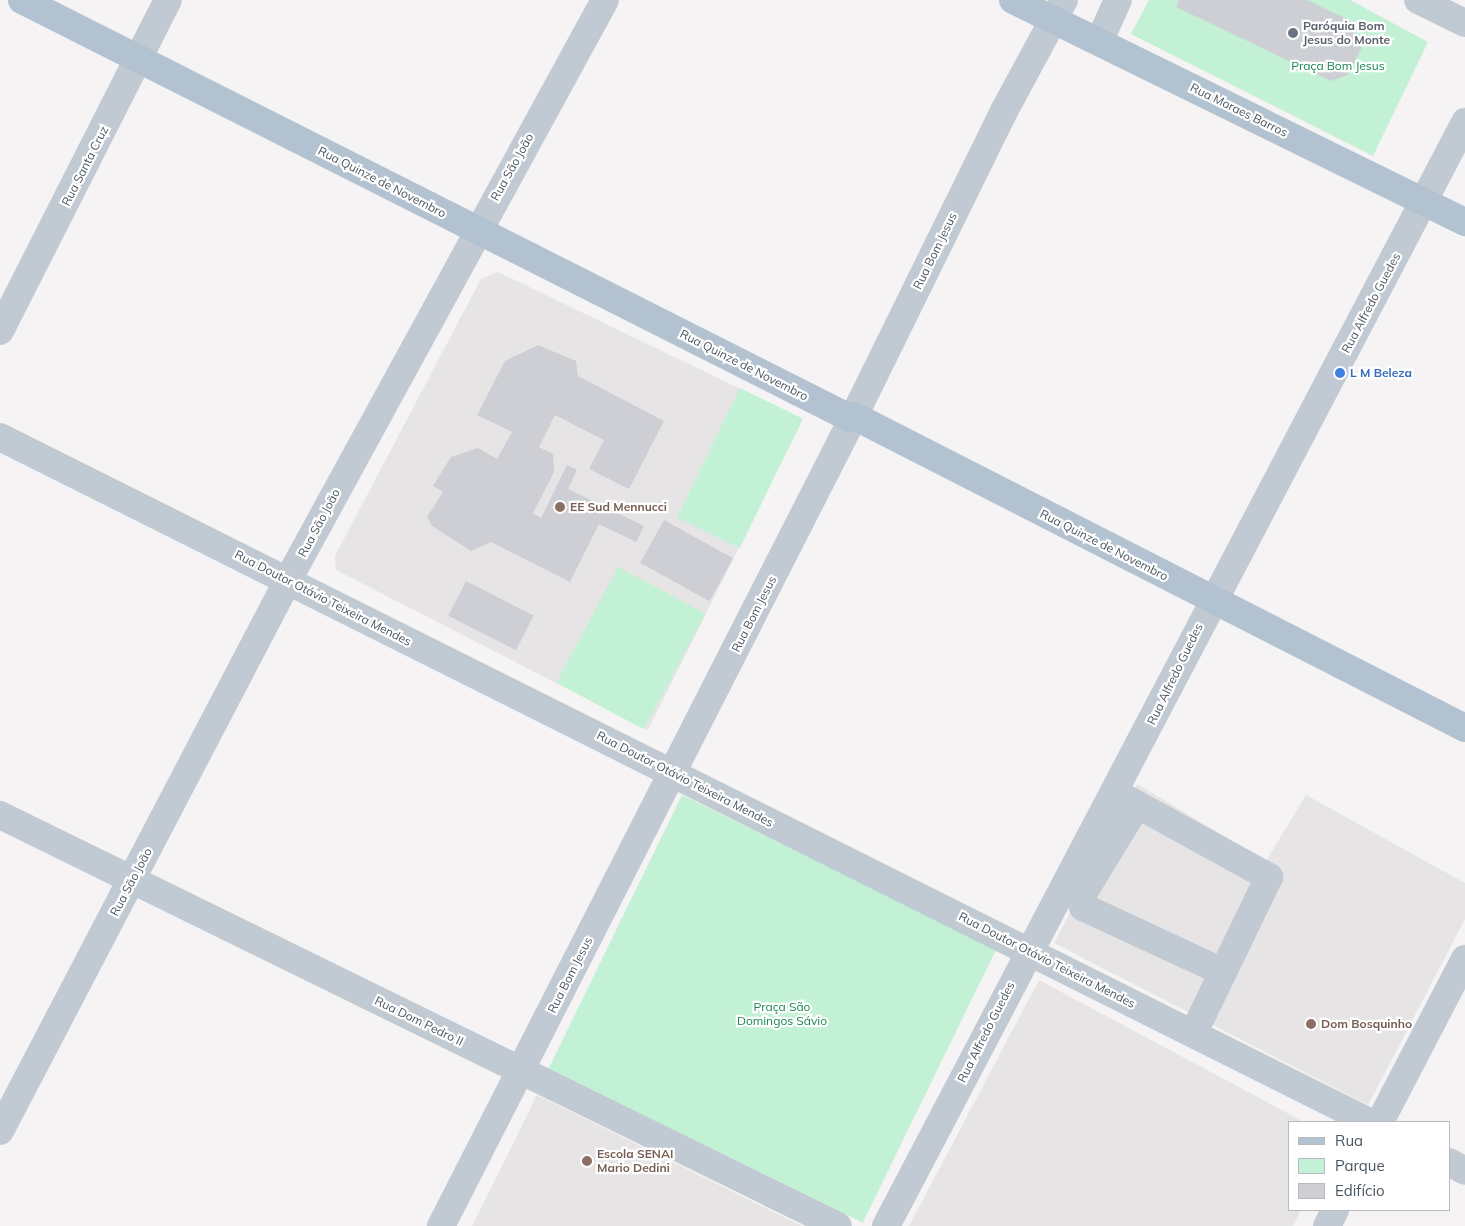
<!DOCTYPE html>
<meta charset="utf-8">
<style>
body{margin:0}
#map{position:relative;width:1465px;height:1226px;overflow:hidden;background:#f5f3f3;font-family:Mulish,sans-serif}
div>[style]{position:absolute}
.education>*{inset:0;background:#e6e4e5}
.green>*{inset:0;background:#c3f1d5;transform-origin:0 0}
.building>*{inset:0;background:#cdcfd5;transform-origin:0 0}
.minor>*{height:28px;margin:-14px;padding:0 14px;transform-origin:14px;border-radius:14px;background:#c1cad2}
.major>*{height:28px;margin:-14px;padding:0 14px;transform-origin:14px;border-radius:14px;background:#b3c2d1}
.dots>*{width:14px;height:14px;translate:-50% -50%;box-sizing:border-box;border:2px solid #fff;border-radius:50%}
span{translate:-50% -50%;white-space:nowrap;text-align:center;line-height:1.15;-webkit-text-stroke:4.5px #fff;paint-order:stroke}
.worship-label{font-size:12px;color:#5b616d;font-weight:700}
.left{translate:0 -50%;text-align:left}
.park-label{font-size:12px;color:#17864f}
.street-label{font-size:12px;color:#4a5661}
.shop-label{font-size:12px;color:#366cbe;font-weight:700}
.education-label{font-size:12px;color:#785e54;font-weight:700}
.legend{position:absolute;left:1288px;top:1121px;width:162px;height:90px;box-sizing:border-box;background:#fff;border:1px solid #b7bbc0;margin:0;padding:6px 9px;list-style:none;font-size:15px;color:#4a5661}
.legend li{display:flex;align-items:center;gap:10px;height:25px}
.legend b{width:25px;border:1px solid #b7bbc0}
</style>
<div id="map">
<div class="education">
<div style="clip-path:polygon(498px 272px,803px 419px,648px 730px,336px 570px,335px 556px,481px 279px)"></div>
<div style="clip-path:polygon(1137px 784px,1266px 861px,1306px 795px,1465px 883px,1465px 919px,1368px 1105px,1054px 943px)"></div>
<div style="clip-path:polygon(1039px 980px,1304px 1122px,1289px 1122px,1289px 1210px,1301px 1210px,1293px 1226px,909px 1226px)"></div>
<div style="clip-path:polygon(537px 1095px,802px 1226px,472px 1226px)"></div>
</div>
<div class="green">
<div style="clip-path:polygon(1149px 0,1350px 0,1428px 42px,1373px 156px,1131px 34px)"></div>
<div style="left:740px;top:388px;width:70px;height:144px;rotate:26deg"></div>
<div style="left:618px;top:567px;width:99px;height:131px;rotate:28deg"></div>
<div style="left:682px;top:795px;width:350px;height:305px;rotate:26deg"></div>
</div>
<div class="building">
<div style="clip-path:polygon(1179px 0,1307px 0,1349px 20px,1363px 45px,1348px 75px,1331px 81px,1176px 7px)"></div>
<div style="clip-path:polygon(538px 345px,576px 361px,578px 376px,664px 421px,629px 489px,589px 469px,604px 440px,555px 415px,539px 447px,553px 454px,554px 472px,533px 513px,541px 518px,567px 465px,577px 470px,568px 489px,644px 526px,636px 542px,599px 524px,570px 582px,491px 542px,471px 551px,432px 526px,427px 517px,443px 492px,433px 486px,451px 457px,478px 448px,497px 459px,512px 432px,477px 415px,505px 361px)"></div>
<div style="left:664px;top:520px;width:79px;height:49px;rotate:29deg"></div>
<div style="left:466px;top:581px;width:76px;height:39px;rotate:27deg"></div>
</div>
<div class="minor">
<div style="left:1418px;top:0;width:52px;rotate:26.1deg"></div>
<div style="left:1099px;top:42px;width:46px;rotate:-65.7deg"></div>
<div style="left:0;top:331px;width:371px;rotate:-63.1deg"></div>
<div style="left:0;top:437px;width:1531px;rotate:26.58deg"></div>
<div style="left:1116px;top:793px;width:175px;rotate:28.8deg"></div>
<div style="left:1269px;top:877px;width:174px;rotate:115.8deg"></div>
<div style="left:1137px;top:805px;width:105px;rotate:121.4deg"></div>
<div style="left:1082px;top:895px;width:12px;rotate:85deg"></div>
<div style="left:1083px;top:907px;width:154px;rotate:24.9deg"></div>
<div style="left:0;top:815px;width:933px;rotate:26.13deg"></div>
<div style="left:1380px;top:1122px;width:184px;rotate:-62.5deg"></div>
<div style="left:0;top:1131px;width:622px;rotate:-62.4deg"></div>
<div style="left:288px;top:580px;width:661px;rotate:-61.34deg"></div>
<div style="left:1449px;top:1162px;width:18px;rotate:29deg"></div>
<div style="left:441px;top:1226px;width:909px;rotate:-62.98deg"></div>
<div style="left:854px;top:416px;width:340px;rotate:-63.8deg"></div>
<div style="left:1004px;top:111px;width:126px;rotate:-61.6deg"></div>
<div style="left:886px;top:1226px;width:1247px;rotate:-62.32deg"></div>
<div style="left:1327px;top:1226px;width:18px;rotate:-63deg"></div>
</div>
<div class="major">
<div style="left:22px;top:0;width:928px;rotate:26.79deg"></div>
<div style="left:850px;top:418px;width:4px;rotate:-27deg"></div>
<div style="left:854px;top:416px;width:686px;rotate:27.05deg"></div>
<div style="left:1013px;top:0;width:504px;rotate:26.16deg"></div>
</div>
<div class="dots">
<div style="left:1293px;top:33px;background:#6b7280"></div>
<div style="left:1340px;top:373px;background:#3f7fe0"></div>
<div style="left:560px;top:507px;background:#8d6e63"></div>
<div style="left:1311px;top:1024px;background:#8d6e63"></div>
<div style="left:587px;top:1161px;background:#8d6e63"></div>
</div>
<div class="worship-label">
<span class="left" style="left:1303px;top:33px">Paróquia Bom<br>Jesus do Monte</span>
</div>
<div class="park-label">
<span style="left:1338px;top:66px">Praça Bom Jesus</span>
<span style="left:782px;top:1014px">Praça São<br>Domingos Sávio</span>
</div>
<div class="street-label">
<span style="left:1239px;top:110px;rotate:26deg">Rua Moraes Barros</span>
<span style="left:85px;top:166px;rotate:-63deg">Rua Santa Cruz</span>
<span style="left:512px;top:167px;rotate:-61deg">Rua São João</span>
<span style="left:382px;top:182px;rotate:27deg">Rua Quinze de Novembro</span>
<span style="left:935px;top:251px;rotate:-64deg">Rua Bom Jesus</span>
<span style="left:1371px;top:303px;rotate:-62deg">Rua Alfredo Guedes</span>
<span style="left:744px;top:365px;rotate:27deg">Rua Quinze de Novembro</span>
<span style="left:319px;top:523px;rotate:-62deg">Rua São João</span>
<span style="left:1104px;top:545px;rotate:27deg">Rua Quinze de Novembro</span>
<span style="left:323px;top:598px;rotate:27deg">Rua Doutor Otávio Teixeira Mendes</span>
<span style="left:754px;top:614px;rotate:-63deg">Rua Bom Jesus</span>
<span style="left:1175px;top:674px;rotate:-64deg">Rua Alfredo Guedes</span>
<span style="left:685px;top:779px;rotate:27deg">Rua Doutor Otávio Teixeira Mendes</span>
<span style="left:131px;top:882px;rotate:-62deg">Rua São João</span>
<span style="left:1047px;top:960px;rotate:27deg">Rua Doutor Otávio Teixeira Mendes</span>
<span style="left:570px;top:975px;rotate:-63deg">Rua Bom Jesus</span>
<span style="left:419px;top:1021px;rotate:26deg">Rua Dom Pedro II</span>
<span style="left:986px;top:1032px;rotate:-63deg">Rua Alfredo Guedes</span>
</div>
<div class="shop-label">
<span class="left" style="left:1350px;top:373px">L M Beleza</span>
</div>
<div class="education-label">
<span class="left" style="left:570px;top:507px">EE Sud Mennucci</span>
<span class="left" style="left:1321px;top:1024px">Dom Bosquinho</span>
<span class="left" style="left:597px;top:1161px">Escola SENAI<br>Mario Dedini</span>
</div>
<ul class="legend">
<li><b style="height:6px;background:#b3c2d1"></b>Rua</li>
<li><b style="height:14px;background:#c3f1d5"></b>Parque</li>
<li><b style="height:14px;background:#cdcfd5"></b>Edifício</li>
</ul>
</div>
